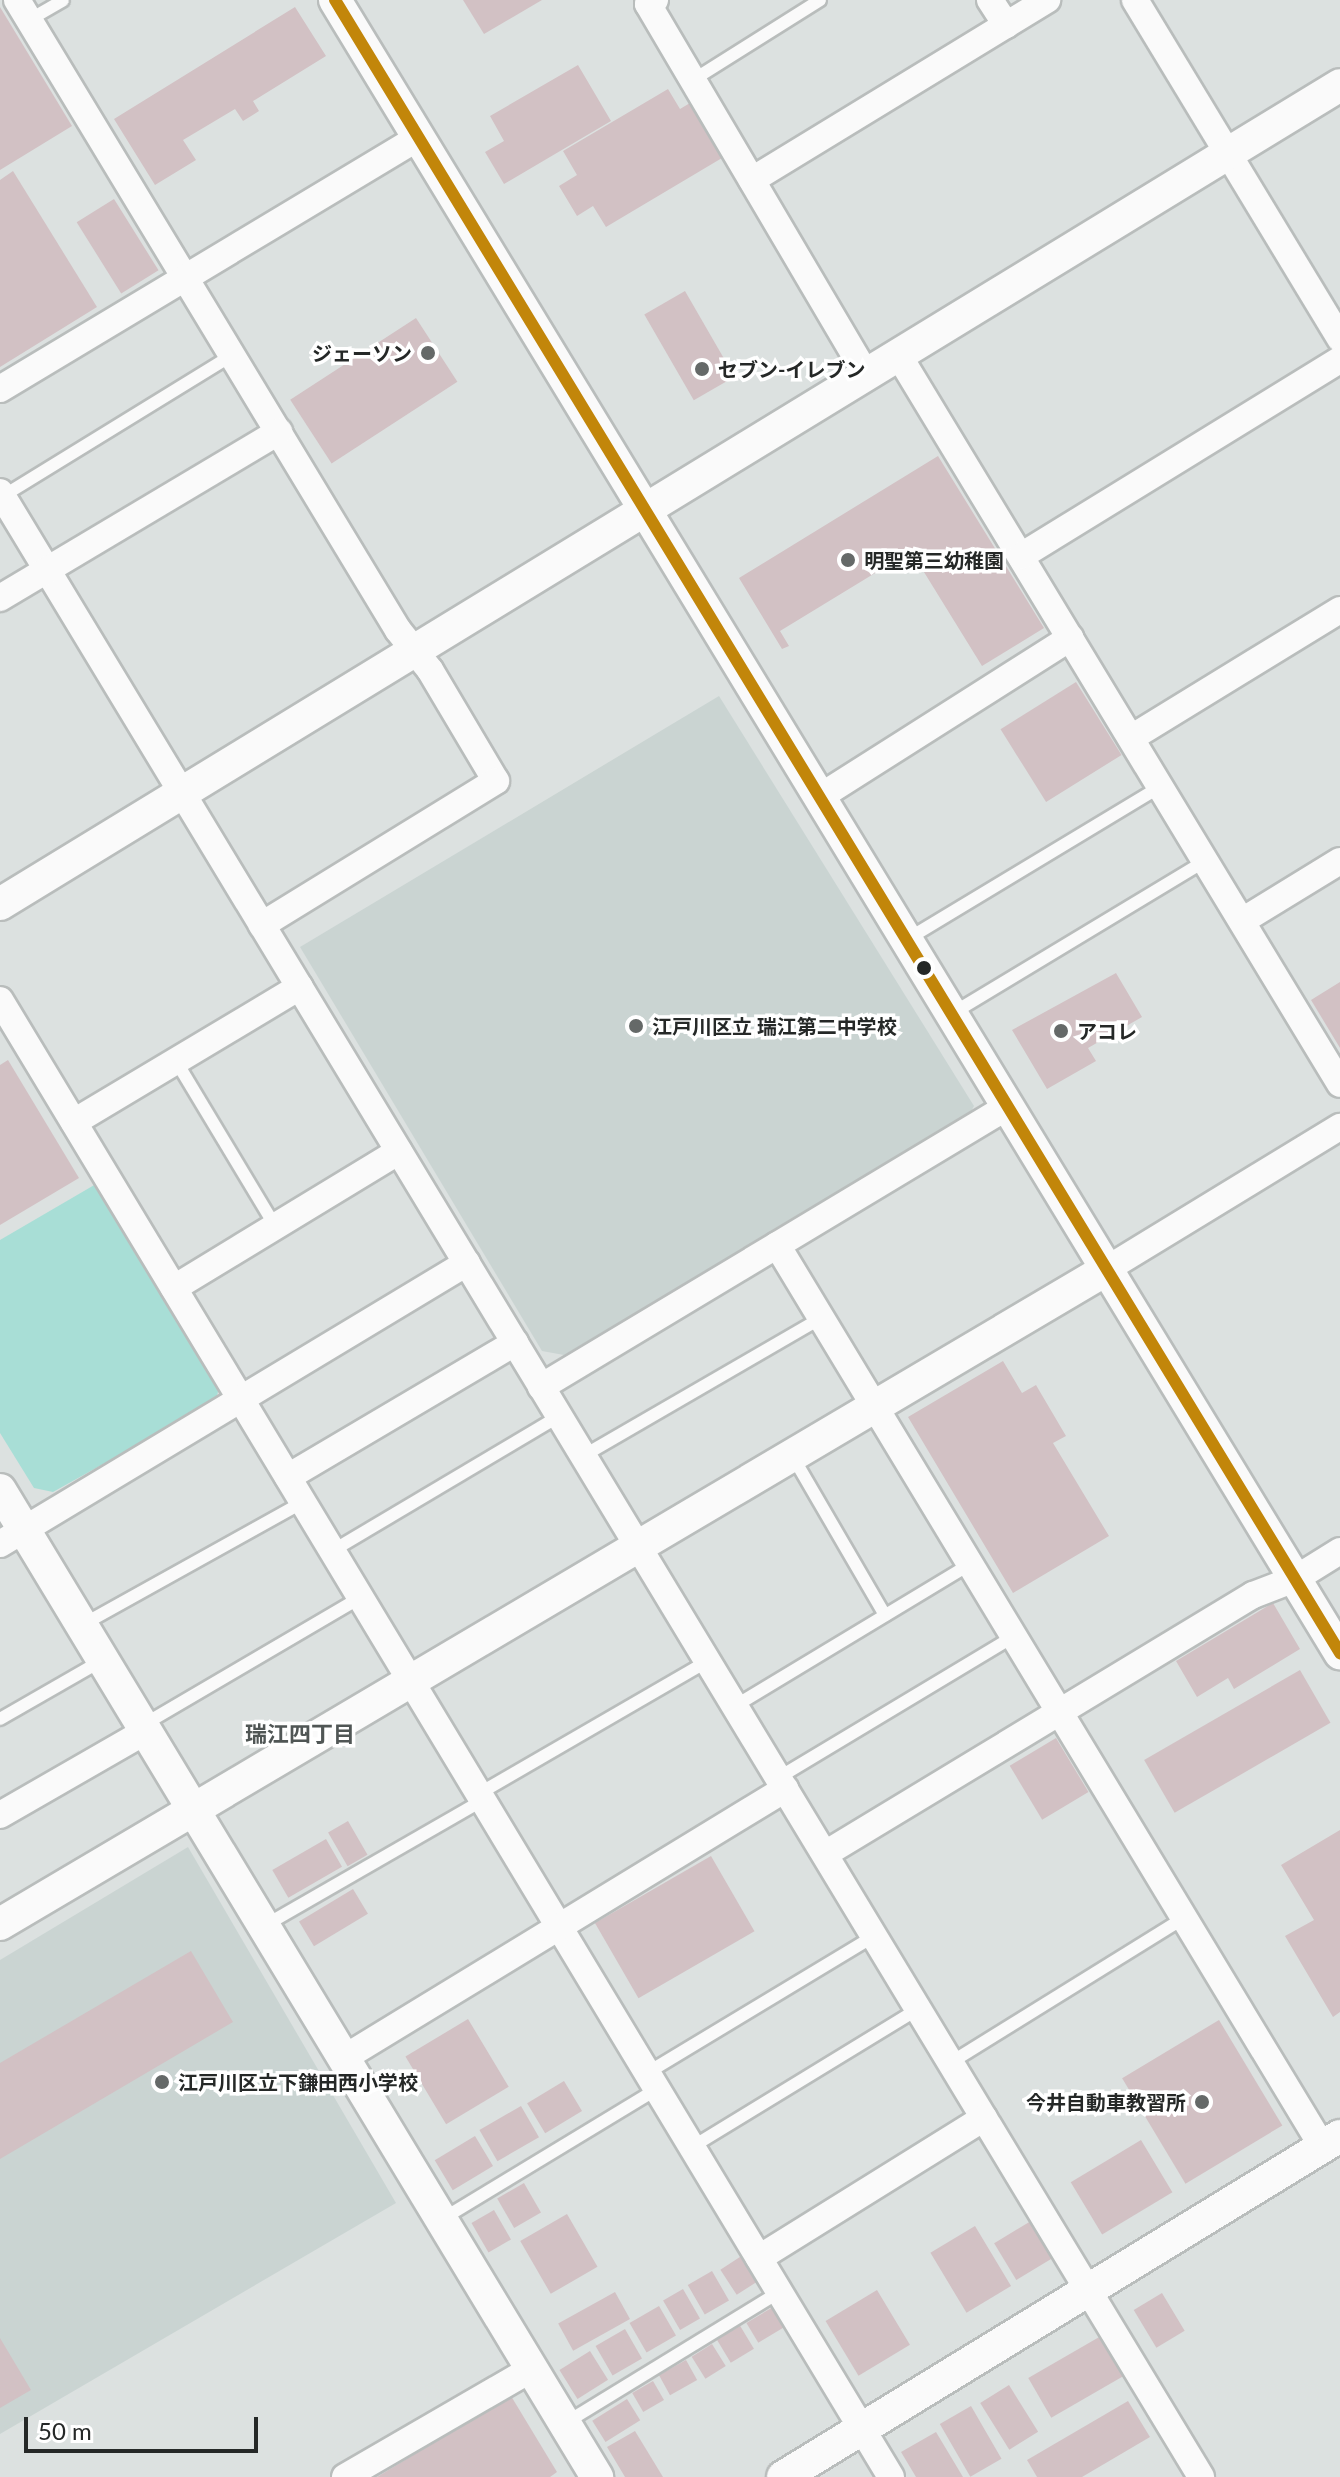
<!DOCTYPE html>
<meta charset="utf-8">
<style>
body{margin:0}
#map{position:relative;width:1340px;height:2477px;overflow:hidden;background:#dce1e0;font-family:Lato,"Noto Sans JP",sans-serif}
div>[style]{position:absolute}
.built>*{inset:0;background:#cad4d2}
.green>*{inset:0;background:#a8ded6}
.building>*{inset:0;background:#d2c1c4;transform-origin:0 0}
.roads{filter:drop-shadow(2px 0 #b9bdbc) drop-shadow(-2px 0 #b9bdbc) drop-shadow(0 2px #b9bdbc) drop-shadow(0 -2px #b9bdbc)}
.service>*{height:12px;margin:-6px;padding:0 6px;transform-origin:6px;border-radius:6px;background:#fafafa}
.minor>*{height:26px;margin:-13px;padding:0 13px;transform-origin:13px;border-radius:13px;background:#fafafa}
.tertiary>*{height:32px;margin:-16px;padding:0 16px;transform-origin:16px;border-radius:16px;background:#fafafa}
.bus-1>*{height:12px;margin:-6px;padding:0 6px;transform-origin:6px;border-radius:6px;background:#c2860a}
.dots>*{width:22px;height:22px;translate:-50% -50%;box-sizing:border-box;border:4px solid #fff;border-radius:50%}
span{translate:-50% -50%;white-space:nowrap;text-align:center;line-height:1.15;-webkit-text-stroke:7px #fff;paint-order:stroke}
.poi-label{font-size:20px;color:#252827;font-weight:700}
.right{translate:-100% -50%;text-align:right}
.left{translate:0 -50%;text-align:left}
.neighbourhood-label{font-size:22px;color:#505655;font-weight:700}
.scale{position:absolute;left:24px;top:2417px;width:234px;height:36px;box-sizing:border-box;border:4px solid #252827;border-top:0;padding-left:10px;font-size:24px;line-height:28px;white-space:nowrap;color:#252827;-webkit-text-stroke:6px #fff;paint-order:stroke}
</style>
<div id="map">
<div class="built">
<div style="clip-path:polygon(719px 696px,974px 1106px,966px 1121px,564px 1355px,542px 1351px,300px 947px)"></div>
<div style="clip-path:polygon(188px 1847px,396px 2203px,0 2434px,0 1960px)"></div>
</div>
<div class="green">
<div style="clip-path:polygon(96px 1184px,219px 1387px,216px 1401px,53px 1492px,34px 1488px,0 1433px,0 1240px)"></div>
</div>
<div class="building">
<div style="clip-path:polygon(463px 0,542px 0,484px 34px)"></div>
<div style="clip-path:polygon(0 7px,72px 126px,0 170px)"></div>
<div style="clip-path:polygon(295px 7px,326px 56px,253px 101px,259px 111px,243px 121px,235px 109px,183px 140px,196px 160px,155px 185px,114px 119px)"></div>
<div style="clip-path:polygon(578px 65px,611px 121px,504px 184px,485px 152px,504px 141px,490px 116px)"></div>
<div style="clip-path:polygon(668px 89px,680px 109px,690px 103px,722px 158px,606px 227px,593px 206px,577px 216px,559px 186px,577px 175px,563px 151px)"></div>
<div style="clip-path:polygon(13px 171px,97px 307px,0 367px,0 180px)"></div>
<div style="left:114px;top:199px;width:84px;height:44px;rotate:58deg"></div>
<div style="left:685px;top:291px;width:99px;height:47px;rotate:60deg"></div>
<div style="left:416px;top:318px;width:76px;height:150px;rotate:57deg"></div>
<div style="clip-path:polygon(938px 456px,1044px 628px,982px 666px,919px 564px,910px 569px,903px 556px,780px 631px,789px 646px,782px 649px,739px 578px)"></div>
<div style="left:1076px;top:682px;width:86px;height:89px;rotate:58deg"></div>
<div style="clip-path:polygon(1116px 973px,1142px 1017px,1088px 1048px,1096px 1061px,1047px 1089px,1012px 1030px)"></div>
<div style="clip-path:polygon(1340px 982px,1340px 1048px,1311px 1000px)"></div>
<div style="clip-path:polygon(8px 1060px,79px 1178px,0 1225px,0 1065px)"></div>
<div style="clip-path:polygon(1003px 1361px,1022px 1393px,1036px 1385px,1066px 1436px,1053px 1443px,1109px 1536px,1013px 1593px,908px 1417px)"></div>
<div style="clip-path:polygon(1273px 1603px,1300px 1649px,1234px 1689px,1228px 1678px,1197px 1697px,1176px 1661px)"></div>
<div style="left:1300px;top:1670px;width:61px;height:180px;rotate:60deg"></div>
<div style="left:1056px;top:1738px;width:63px;height:54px;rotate:59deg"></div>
<div style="left:348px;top:1821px;width:39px;height:23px;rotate:60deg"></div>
<div style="clip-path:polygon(1340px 1830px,1340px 2012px,1333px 2017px,1285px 1936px,1314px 1920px,1281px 1865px)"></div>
<div style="left:326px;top:1839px;width:32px;height:62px;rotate:60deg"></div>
<div style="left:711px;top:1856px;width:87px;height:134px;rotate:60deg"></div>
<div style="left:353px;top:1889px;width:29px;height:63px;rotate:59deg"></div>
<div style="clip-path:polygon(191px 1951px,233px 2022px,0 2159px,0 2063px)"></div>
<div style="left:468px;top:2019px;width:79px;height:73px;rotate:59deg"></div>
<div style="left:1219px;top:2020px;width:123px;height:113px;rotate:59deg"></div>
<div style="left:564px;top:2081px;width:35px;height:43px;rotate:59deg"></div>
<div style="left:521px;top:2106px;width:36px;height:48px;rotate:60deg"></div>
<div style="left:475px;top:2136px;width:35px;height:47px;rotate:59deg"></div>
<div style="left:1141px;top:2140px;width:61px;height:82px;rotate:59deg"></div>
<div style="left:524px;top:2183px;width:34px;height:31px;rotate:60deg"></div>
<div style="left:494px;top:2210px;width:34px;height:26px;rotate:60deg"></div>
<div style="left:567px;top:2214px;width:61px;height:54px;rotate:60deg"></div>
<div style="left:1031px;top:2221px;width:43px;height:43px;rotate:59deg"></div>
<div style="left:975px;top:2226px;width:70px;height:52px;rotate:59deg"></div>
<div style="left:743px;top:2255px;width:30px;height:27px;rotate:57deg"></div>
<div style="left:712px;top:2271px;width:34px;height:28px;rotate:60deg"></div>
<div style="left:683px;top:2289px;width:34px;height:23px;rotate:60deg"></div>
<div style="left:877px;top:2290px;width:64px;height:60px;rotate:59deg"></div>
<div style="left:615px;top:2292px;width:31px;height:65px;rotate:61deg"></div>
<div style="left:1162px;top:2293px;width:44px;height:33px;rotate:59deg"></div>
<div style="left:659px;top:2306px;width:34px;height:34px;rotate:60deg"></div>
<div style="left:773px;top:2307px;width:23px;height:31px;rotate:59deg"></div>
<div style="left:739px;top:2324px;width:29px;height:27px;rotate:59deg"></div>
<div style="left:625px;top:2329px;width:34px;height:34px;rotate:60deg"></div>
<div style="left:1101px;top:2336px;width:46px;height:84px;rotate:60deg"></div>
<div style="clip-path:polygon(0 2338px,31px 2390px,0 2408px)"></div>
<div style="left:712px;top:2344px;width:26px;height:24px;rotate:58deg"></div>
<div style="left:590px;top:2351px;width:34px;height:36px;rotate:58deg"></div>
<div style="left:686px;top:2360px;width:23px;height:31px;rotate:61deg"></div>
<div style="left:653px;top:2381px;width:22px;height:24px;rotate:60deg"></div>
<div style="left:1009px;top:2385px;width:55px;height:34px;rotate:58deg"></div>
<div style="clip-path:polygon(511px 2396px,557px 2472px,550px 2477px,377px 2477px)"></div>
<div style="left:627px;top:2399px;width:25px;height:41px;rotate:58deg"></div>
<div style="clip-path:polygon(1128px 2401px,1150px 2437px,1082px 2477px,1037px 2477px,1027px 2460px)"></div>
<div style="left:971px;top:2406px;width:61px;height:36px;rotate:60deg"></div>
<div style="clip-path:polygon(635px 2431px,663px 2477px,625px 2477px,607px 2447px)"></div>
<div style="clip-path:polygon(936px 2432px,963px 2477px,916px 2477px,901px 2452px)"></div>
</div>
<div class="roads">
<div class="service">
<div style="left:29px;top:20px;width:39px;rotate:-30deg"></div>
<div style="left:693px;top:80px;width:150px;rotate:-32.2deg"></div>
<div style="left:3px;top:496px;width:269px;rotate:-31.6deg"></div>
<div style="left:906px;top:940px;width:297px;rotate:-31.1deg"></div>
<div style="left:953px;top:1013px;width:294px;rotate:-31.1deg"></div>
<div style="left:176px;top:1061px;width:192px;rotate:59deg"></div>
<div style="left:583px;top:1456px;width:275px;rotate:-30.1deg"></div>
<div style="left:793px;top:1457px;width:183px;rotate:59.8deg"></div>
<div style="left:332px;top:1551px;width:264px;rotate:-30.7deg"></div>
<div style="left:82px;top:1625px;width:253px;rotate:-29.1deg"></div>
<div style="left:735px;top:1706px;width:275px;rotate:-31.1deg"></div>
<div style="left:0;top:1719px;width:116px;rotate:-29.9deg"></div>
<div style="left:143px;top:1725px;width:253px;rotate:-30.4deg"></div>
<div style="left:778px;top:1778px;width:275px;rotate:-31deg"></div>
<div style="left:480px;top:1793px;width:263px;rotate:-30.1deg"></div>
<div style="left:264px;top:1926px;width:253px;rotate:-29.9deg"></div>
<div style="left:950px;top:2063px;width:275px;rotate:-31.8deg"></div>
<div style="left:647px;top:2073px;width:265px;rotate:-31.1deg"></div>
<div style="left:692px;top:2147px;width:265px;rotate:-31.4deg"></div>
<div style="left:444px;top:2218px;width:249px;rotate:-31.2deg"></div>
<div style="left:567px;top:2422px;width:249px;rotate:-31.5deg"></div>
</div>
<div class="minor">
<div style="left:17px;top:0;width:736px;rotate:58.84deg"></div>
<div style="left:398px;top:630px;width:51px;rotate:51.3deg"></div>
<div style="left:430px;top:670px;width:129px;rotate:59.3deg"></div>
<div style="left:496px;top:781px;width:275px;rotate:148.4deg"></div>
<div style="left:655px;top:0;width:8px;rotate:150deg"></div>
<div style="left:648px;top:4px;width:429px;rotate:59.5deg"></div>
<div style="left:990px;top:0;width:30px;rotate:57deg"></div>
<div style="left:1135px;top:0;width:396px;rotate:58.8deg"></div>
<div style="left:752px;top:180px;width:346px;rotate:-31.4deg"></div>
<div style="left:899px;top:356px;width:851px;rotate:58.79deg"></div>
<div style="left:0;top:389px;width:488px;rotate:-31deg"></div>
<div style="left:0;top:492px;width:2320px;rotate:58.82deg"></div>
<div style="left:1021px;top:556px;width:374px;rotate:-31.6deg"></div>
<div style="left:0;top:598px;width:325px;rotate:-30.8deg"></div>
<div style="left:1131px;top:738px;width:245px;rotate:-31.5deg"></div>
<div style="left:818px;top:798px;width:299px;rotate:-32.4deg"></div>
<div style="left:1242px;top:921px;width:115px;rotate:-31.5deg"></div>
<div style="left:0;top:1000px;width:1725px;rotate:58.9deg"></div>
<div style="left:74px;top:1122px;width:263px;rotate:-30.9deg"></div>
<div style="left:777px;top:1245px;width:1053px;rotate:58.83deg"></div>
<div style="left:1107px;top:1269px;width:273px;rotate:-31.4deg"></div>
<div style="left:174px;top:1288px;width:263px;rotate:-31.3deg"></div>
<div style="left:541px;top:1387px;width:544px;rotate:-31deg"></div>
<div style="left:288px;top:1477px;width:264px;rotate:-30.6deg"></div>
<div style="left:0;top:1544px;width:545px;rotate:-31.04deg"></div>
<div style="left:0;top:1815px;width:168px;rotate:-29.9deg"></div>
<div style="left:825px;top:1854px;width:500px;rotate:-31.18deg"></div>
<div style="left:1253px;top:1595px;width:45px;rotate:-20.9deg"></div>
<div style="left:1295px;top:1579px;width:53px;rotate:-31.9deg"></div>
<div style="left:344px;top:2058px;width:517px;rotate:-31.38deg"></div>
<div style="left:759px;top:2258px;width:265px;rotate:-31.9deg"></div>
<div style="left:345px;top:2477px;width:215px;rotate:-30.1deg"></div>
</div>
<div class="tertiary">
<div style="left:335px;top:0;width:1935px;rotate:58.7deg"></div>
<div style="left:0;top:904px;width:1570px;rotate:-31.43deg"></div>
<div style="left:0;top:1490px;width:1154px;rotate:58.83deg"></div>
<div style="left:0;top:1924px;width:1286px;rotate:-30.61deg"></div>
<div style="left:783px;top:2477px;width:653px;rotate:-31.48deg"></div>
</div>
</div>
<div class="bus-1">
<div style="left:335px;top:0;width:1935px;rotate:58.7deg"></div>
</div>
<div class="dots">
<div style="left:428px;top:353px;background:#656968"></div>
<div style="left:702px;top:369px;background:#656968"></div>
<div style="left:848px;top:560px;background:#656968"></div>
<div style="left:924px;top:968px;background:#252827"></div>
<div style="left:636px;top:1026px;background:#656968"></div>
<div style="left:1061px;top:1031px;background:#656968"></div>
<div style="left:162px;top:2082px;background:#656968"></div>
<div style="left:1202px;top:2102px;background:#656968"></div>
</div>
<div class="poi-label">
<span class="right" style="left:412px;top:353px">ジェーソン</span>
<span class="left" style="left:718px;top:369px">セブン-イレブン</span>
<span class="left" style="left:864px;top:560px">明聖第三幼稚園</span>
<span class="left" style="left:652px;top:1026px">江戸川区立 瑞江第二中学校</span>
<span class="left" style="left:1077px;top:1031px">アコレ</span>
<span class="left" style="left:178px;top:2082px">江戸川区立下鎌田西小学校</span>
<span class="right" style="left:1186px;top:2102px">今井自動車教習所</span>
</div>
<div class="neighbourhood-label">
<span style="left:300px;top:1734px">瑞江四丁目</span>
</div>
<div class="scale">50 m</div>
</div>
